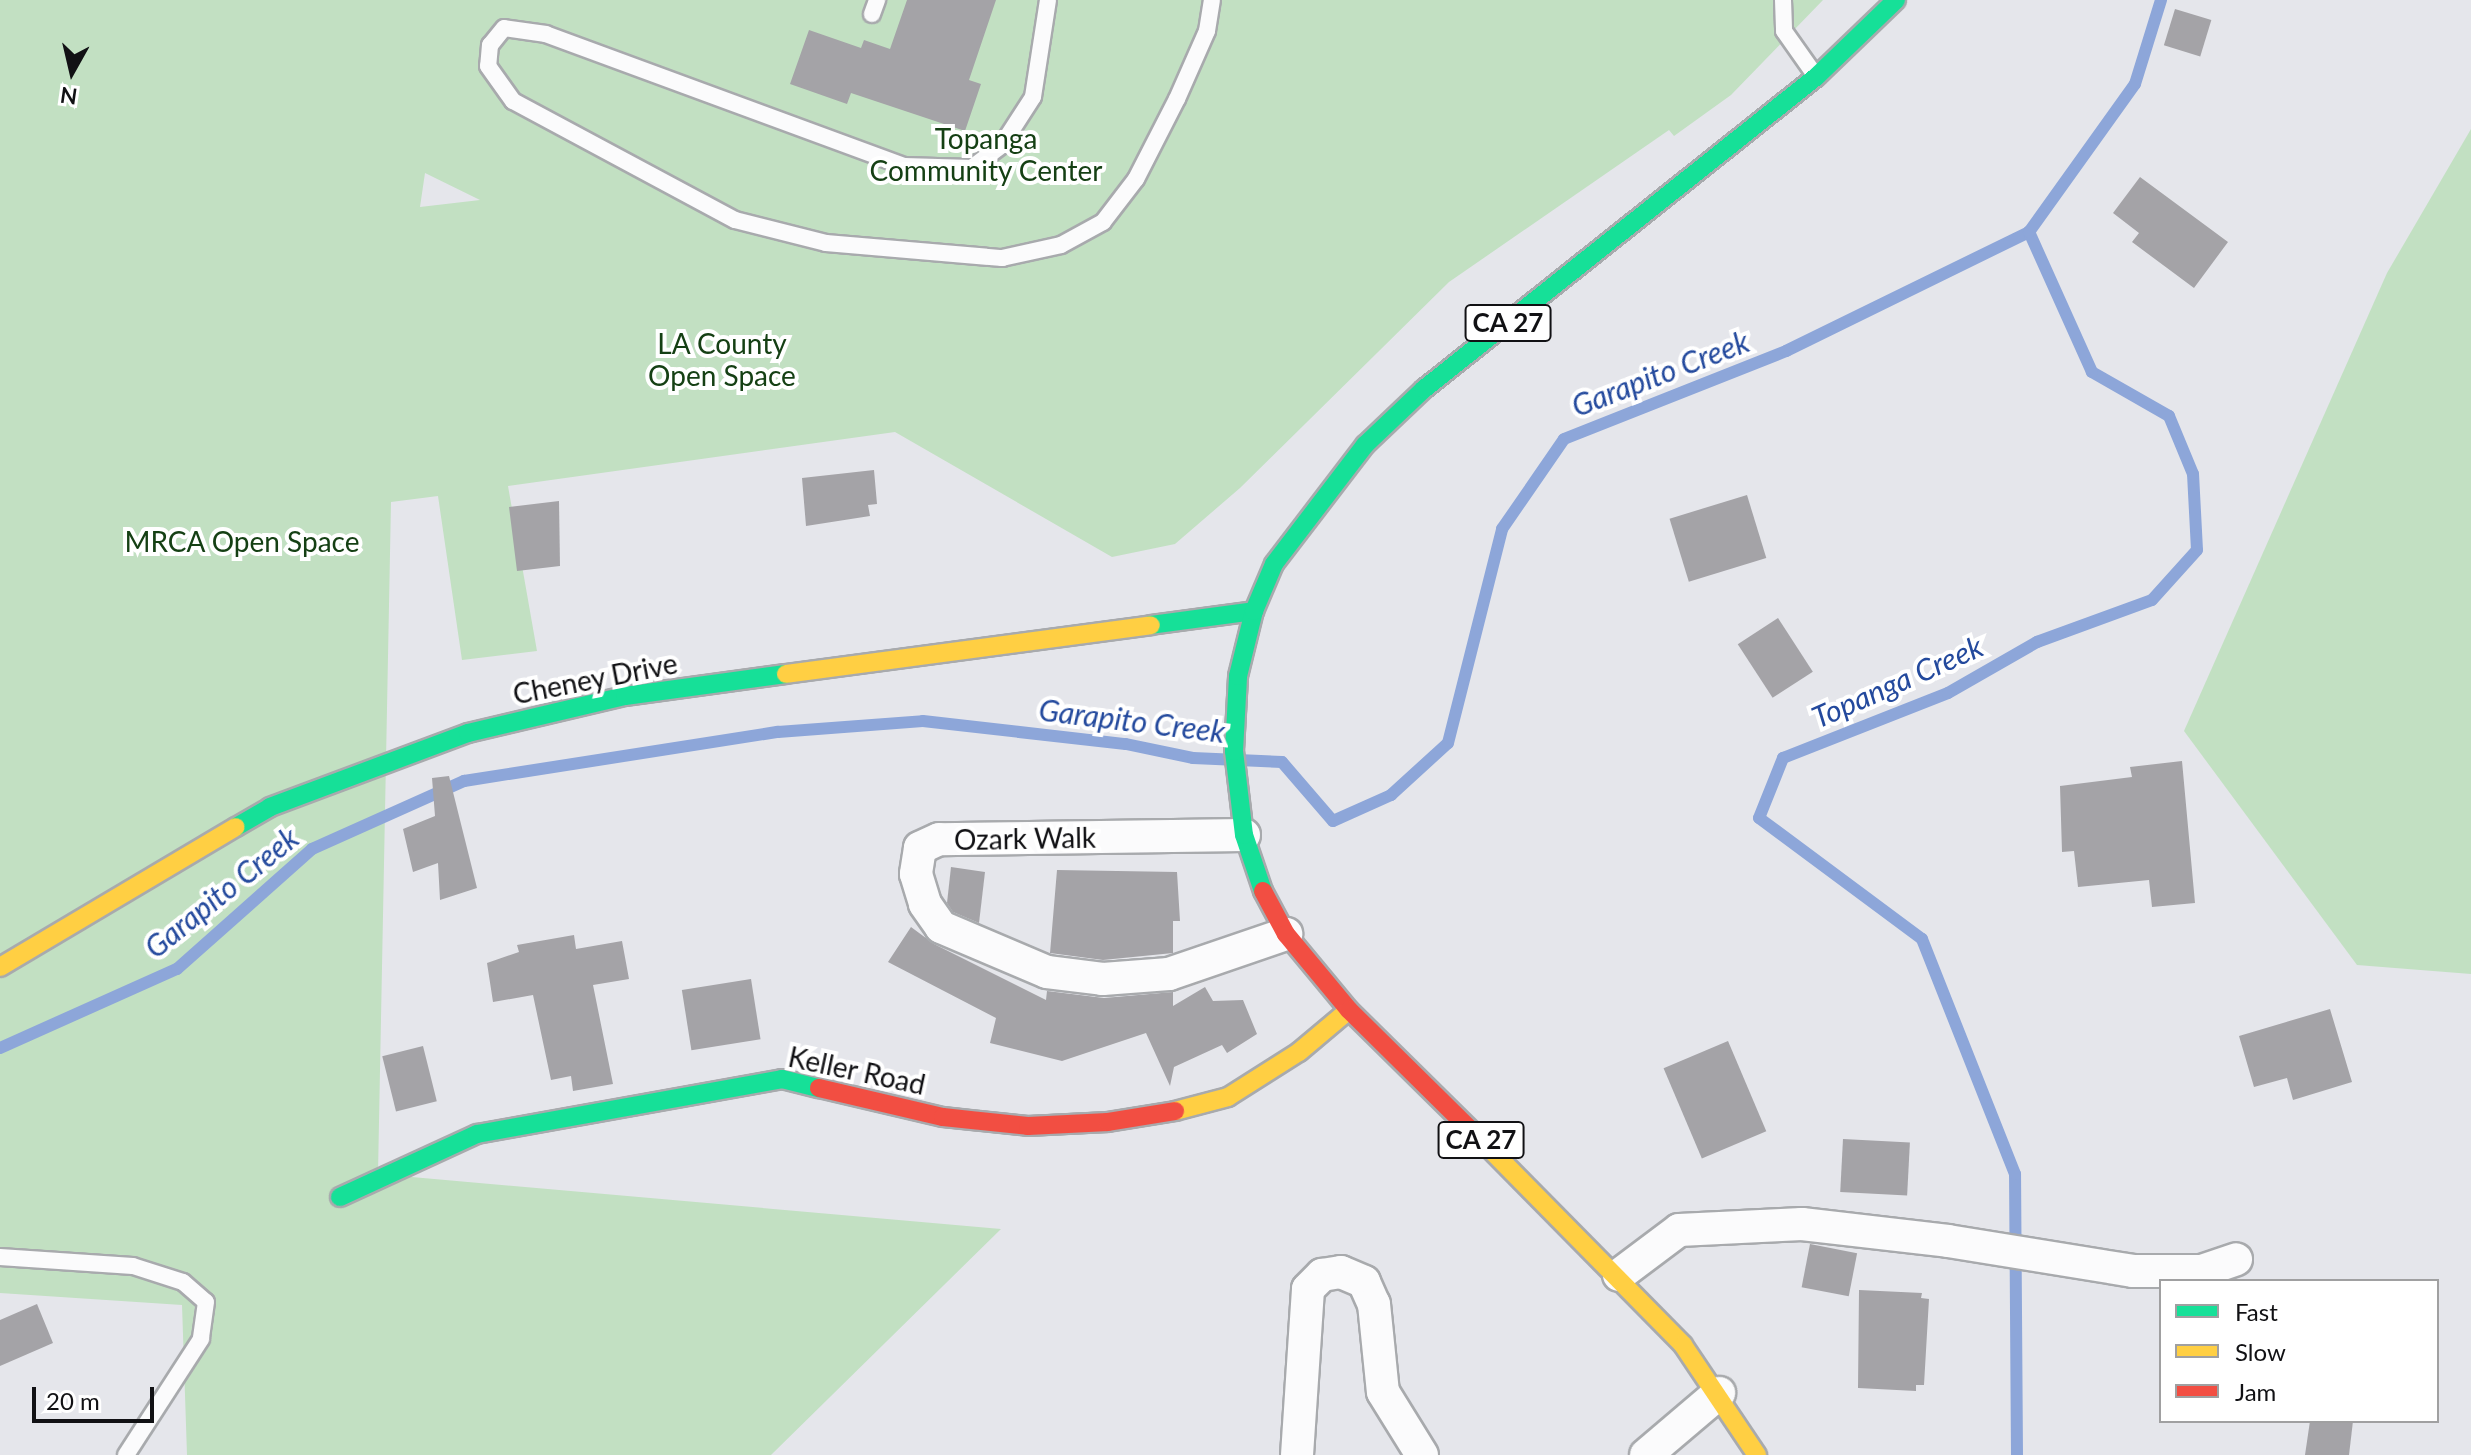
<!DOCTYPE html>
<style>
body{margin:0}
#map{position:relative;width:2471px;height:1455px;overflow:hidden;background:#e5e6eb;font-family:Lato,sans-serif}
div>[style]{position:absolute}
.green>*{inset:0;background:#c2e0c2}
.stream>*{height:12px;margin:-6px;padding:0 6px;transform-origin:6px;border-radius:6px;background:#8da6d9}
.building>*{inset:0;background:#a4a3a7;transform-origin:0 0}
.roads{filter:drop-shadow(2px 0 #a8aaad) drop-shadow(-2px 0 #a8aaad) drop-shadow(0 2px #a8aaad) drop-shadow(0 -2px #a8aaad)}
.lane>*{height:16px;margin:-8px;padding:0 8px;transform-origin:8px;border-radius:8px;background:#fbfbfc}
.street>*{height:32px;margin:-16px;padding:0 16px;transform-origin:16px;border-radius:16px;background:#fbfbfc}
.fast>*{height:18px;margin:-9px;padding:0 9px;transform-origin:9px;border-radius:9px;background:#16e098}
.slow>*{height:18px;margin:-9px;padding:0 9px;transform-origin:9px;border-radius:9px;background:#ffcf43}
.jam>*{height:18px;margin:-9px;padding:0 9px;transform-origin:9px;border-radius:9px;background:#f24e42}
span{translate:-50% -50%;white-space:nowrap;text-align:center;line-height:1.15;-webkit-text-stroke:8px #fff;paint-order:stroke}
.shield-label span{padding:2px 6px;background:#fff;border:2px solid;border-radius:6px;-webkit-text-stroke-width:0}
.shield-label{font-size:26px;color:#111114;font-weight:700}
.park-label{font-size:28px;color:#154014}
.street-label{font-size:28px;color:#111114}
.water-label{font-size:30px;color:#23499d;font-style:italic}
.legend{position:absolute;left:2159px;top:1279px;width:280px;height:144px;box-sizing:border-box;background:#fff;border:2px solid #a0a0a1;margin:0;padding:10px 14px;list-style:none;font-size:24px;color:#111114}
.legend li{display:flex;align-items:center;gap:16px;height:40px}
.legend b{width:40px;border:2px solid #a0a0a1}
.north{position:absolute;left:32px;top:32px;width:80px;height:80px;-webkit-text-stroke:6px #fff;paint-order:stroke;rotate:188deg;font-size:22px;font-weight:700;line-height:32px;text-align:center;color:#111114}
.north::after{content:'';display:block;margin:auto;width:28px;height:36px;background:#111114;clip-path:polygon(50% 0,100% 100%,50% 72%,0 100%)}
.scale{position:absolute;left:32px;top:1387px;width:122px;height:36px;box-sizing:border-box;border:4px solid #111114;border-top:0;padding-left:10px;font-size:24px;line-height:28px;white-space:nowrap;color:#111114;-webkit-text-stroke:6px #fff;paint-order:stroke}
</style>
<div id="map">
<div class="green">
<div style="clip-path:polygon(evenodd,0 0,1823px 0,1731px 95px,1674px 136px,1669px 130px,1449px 282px,1240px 488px,1175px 544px,1112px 557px,895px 432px,508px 486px,537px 651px,462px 660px,438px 496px,391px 502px,378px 1174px,1001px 1229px,771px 1455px,187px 1455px,182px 1305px,0 1293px,0 0,425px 173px,480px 200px,420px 207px,425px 173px)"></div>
<div style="clip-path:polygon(2471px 129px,2471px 974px,2357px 965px,2184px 731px,2387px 273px)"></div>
</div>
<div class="stream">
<div style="left:0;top:1048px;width:194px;rotate:-24.1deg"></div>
<div style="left:177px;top:969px;width:181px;rotate:-41.6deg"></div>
<div style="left:312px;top:849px;width:167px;rotate:-24.1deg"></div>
<div style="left:464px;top:781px;width:318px;rotate:-8.9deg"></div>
<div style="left:778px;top:732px;width:145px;rotate:-4.3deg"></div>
<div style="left:923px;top:721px;width:204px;rotate:6.5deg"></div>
<div style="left:1126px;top:744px;width:68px;rotate:11.8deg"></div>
<div style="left:1193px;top:758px;width:89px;rotate:2.6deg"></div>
<div style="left:1282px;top:762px;width:78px;rotate:49.2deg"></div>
<div style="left:1333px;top:821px;width:64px;rotate:-24.1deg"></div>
<div style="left:1391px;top:795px;width:77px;rotate:-42.4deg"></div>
<div style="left:1448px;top:743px;width:221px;rotate:-75.8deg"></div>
<div style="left:1502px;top:529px;width:109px;rotate:-55.4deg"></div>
<div style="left:1564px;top:439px;width:239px;rotate:-21.6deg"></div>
<div style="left:1786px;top:351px;width:271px;rotate:-26.1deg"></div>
<div style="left:2017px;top:1455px;width:281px;rotate:-90.4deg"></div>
<div style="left:2015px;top:1174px;width:253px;rotate:-111.6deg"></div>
<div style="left:1922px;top:939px;width:203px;rotate:-143.4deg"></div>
<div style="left:1759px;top:818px;width:65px;rotate:-68.2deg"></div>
<div style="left:1783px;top:758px;width:177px;rotate:-21.5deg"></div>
<div style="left:1948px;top:693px;width:103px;rotate:-29.8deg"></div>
<div style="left:2037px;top:642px;width:122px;rotate:-20.1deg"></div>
<div style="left:2152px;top:600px;width:67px;rotate:-48deg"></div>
<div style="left:2197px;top:550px;width:76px;rotate:-93deg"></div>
<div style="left:2193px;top:474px;width:63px;rotate:-112.5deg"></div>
<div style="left:2169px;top:416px;width:89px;rotate:-150.3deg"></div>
<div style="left:2092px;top:372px;width:154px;rotate:-114.2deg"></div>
<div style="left:2029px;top:232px;width:182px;rotate:-54.4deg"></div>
<div style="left:2135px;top:84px;width:88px;rotate:-72.8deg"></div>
</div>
<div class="building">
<div style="clip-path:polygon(907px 0,996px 0,969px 80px,981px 84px,965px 131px,851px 93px,847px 104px,790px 84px,809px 30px,861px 48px,864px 40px,890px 49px)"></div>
<div style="left:2175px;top:9px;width:38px;height:38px;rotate:17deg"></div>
<div style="clip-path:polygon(2140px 177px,2228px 242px,2194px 288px,2132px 242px,2139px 233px,2113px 213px)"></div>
<div style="clip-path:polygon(874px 470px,877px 504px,868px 505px,870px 516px,806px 526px,802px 478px)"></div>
<div style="left:1747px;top:495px;width:66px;height:81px;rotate:73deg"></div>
<div style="clip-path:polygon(559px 501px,560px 566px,517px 571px,509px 507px)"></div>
<div style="left:1778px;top:618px;width:64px;height:48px;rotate:57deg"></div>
<div style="clip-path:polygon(2182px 761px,2195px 903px,2152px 907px,2149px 880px,2078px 887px,2074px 851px,2062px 852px,2060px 786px,2132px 777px,2130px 767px)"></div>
<div style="clip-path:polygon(449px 776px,477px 888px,440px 900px,438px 863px,413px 872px,403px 829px,435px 816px,432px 778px)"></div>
<div style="clip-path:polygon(951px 867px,985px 872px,979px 923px,953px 912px,947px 903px)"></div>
<div style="clip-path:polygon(1057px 870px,1177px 872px,1180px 921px,1173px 921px,1173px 953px,1103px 960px,1050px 953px)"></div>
<div style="clip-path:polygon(911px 927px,934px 944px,1046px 1000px,1047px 991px,1104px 998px,1173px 992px,1173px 1006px,1205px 987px,1213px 1001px,1243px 1000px,1257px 1034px,1227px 1053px,1222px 1045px,1174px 1067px,1170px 1086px,1146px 1033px,1062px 1061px,990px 1043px,996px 1018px,888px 962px)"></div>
<div style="clip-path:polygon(574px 935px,576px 949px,622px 941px,629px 979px,593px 985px,613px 1084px,573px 1091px,571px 1076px,551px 1080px,533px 995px,493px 1002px,487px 963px,519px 952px,517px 945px)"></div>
<div style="left:751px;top:979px;width:61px;height:70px;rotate:81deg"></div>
<div style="clip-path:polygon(2330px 1009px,2352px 1082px,2293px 1100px,2287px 1078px,2254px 1087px,2239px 1036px)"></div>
<div style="left:1728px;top:1041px;width:98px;height:70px;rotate:67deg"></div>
<div style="left:423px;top:1046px;width:57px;height:42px;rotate:76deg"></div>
<div style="left:1843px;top:1139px;width:67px;height:53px;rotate:3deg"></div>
<div style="left:1810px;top:1244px;width:48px;height:44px;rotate:11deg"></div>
<div style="clip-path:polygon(1859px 1290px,1922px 1293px,1921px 1298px,1929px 1299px,1924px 1385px,1916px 1385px,1916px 1391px,1858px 1388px)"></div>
<div style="clip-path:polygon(37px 1304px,53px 1343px,0 1366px,0 1320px)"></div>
<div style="clip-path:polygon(2310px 1421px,2353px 1421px,2349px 1455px,2305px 1455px)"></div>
</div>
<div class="roads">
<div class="lane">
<div style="left:1048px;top:0;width:98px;rotate:98.8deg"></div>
<div style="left:1033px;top:97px;width:57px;rotate:122.9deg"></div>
<div style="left:1002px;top:145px;width:38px;rotate:143deg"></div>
<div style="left:972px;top:168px;width:68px;rotate:-178.3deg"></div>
<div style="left:904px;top:166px;width:382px;rotate:-159.8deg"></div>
<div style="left:546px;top:34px;width:42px;rotate:-171.9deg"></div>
<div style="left:504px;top:28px;width:22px;rotate:129deg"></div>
<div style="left:490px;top:45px;width:21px;rotate:95deg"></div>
<div style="left:488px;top:66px;width:43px;rotate:54.5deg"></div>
<div style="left:513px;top:101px;width:252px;rotate:28.2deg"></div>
<div style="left:735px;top:220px;width:94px;rotate:14.2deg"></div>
<div style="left:826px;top:243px;width:177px;rotate:4.9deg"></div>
<div style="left:1002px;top:258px;width:60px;rotate:-12.4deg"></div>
<div style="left:1061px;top:245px;width:48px;rotate:-28.7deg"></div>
<div style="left:1103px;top:222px;width:54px;rotate:-52.5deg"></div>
<div style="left:1136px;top:179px;width:90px;rotate:-62.9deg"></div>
<div style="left:1177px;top:99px;width:74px;rotate:-66.2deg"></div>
<div style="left:1207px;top:31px;width:31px;rotate:-81deg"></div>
<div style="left:1783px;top:0;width:31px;rotate:88deg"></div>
<div style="left:1784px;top:31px;width:54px;rotate:54.8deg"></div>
<div style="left:872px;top:14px;width:15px;rotate:-70deg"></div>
<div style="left:0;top:1257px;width:133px;rotate:3.9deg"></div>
<div style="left:133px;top:1266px;width:52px;rotate:17.7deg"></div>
<div style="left:183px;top:1282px;width:30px;rotate:41deg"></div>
<div style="left:206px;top:1302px;width:37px;rotate:98deg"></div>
<div style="left:201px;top:1339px;width:138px;rotate:122.9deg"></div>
</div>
<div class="street">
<div style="left:1244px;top:835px;width:305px;rotate:179.2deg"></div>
<div style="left:939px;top:839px;width:21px;rotate:155deg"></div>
<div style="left:920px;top:848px;width:26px;rotate:99deg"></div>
<div style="left:916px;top:874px;width:31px;rotate:73deg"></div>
<div style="left:925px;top:904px;width:28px;rotate:55deg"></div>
<div style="left:941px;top:927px;width:115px;rotate:23deg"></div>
<div style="left:1047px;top:972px;width:56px;rotate:7.1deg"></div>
<div style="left:1103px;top:979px;width:66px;rotate:-4.3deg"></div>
<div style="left:1169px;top:974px;width:124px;rotate:-18.9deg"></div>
<div style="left:1619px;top:1275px;width:75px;rotate:-36.9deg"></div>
<div style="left:1679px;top:1230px;width:123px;rotate:-2.8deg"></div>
<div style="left:1802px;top:1224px;width:147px;rotate:6.6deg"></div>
<div style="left:1948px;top:1241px;width:187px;rotate:9.2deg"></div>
<div style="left:2133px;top:1271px;width:69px"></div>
<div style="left:2202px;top:1271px;width:36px;rotate:-19deg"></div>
<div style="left:1297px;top:1455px;width:166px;rotate:-86.2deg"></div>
<div style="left:1308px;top:1289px;width:20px;rotate:-45deg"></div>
<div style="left:1322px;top:1275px;width:19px;rotate:-9deg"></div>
<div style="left:1341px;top:1272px;width:25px;rotate:23deg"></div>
<div style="left:1364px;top:1282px;width:24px;rotate:66deg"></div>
<div style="left:1374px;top:1304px;width:88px;rotate:84.2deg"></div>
<div style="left:1383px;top:1392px;width:74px;rotate:58.2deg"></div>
<div style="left:1646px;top:1455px;width:96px;rotate:-40.3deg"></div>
</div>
<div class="fast">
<div style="left:1151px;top:625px;width:104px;rotate:-7.7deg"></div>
<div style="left:236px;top:827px;width:39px;rotate:-30deg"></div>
<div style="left:270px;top:807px;width:211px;rotate:-20.5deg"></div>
<div style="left:468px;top:733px;width:161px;rotate:-13.3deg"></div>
<div style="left:625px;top:696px;width:162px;rotate:-7.8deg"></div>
<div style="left:1263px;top:891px;width:59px;rotate:-108.7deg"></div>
<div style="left:1244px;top:835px;width:85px;rotate:-96.8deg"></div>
<div style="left:1234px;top:751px;width:75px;rotate:-86.9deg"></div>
<div style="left:1238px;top:676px;width:67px;rotate:-76.2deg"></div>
<div style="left:1254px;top:611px;width:51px;rotate:-66.9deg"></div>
<div style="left:1274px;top:564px;width:150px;rotate:-52.6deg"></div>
<div style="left:1365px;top:445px;width:81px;rotate:-43.5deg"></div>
<div style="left:1424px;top:389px;width:501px;rotate:-38.52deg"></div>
<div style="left:1816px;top:77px;width:111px;rotate:-43.9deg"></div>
<div style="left:340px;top:1197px;width:151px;rotate:-24.7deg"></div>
<div style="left:477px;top:1134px;width:310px;rotate:-10.2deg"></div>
<div style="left:782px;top:1079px;width:38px;rotate:14deg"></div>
</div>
<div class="slow">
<div style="left:786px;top:674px;width:368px;rotate:-7.6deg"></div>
<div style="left:0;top:967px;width:274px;rotate:-30.7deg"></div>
<div style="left:1175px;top:1111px;width:55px;rotate:-14.8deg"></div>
<div style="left:1228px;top:1097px;width:84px;rotate:-32.4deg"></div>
<div style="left:1299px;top:1052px;width:65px;rotate:-40deg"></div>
<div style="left:1488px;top:1147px;width:278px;rotate:45.4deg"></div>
<div style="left:1683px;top:1345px;width:133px;rotate:56.1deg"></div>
</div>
<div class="jam">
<div style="left:1263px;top:891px;width:49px;rotate:61.9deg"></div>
<div style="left:1286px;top:934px;width:99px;rotate:50.3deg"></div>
<div style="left:1349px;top:1010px;width:195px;rotate:44.6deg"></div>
<div style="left:819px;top:1088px;width:127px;rotate:13.2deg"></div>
<div style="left:943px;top:1117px;width:85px;rotate:6deg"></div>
<div style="left:1028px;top:1126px;width:80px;rotate:-2.9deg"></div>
<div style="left:1108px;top:1122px;width:68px;rotate:-9.3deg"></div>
</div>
</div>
<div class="shield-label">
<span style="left:1508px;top:323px">CA 27</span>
<span style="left:1481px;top:1140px">CA 27</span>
</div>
<div class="park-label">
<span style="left:986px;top:154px">Topanga<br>Community Center</span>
<span style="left:722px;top:359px">LA County<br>Open Space</span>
<span style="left:242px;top:541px">MRCA Open Space</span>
</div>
<div class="street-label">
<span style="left:595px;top:678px;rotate:-11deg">Cheney Drive</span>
<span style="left:1025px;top:838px;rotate:-1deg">Ozark Walk</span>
<span style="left:857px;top:1070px;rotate:12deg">Keller Road</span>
</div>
<div class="water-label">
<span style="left:1660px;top:373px;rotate:-21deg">Garapito Creek</span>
<span style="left:1897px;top:681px;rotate:-24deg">Topanga Creek</span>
<span style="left:1132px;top:720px;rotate:7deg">Garapito Creek</span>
<span style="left:221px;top:892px;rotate:-39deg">Garapito Creek</span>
</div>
<ul class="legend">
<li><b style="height:10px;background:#16e098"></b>Fast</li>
<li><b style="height:10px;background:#ffcf43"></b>Slow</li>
<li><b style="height:10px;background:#f24e42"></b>Jam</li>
</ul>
<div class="north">N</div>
<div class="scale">20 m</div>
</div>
